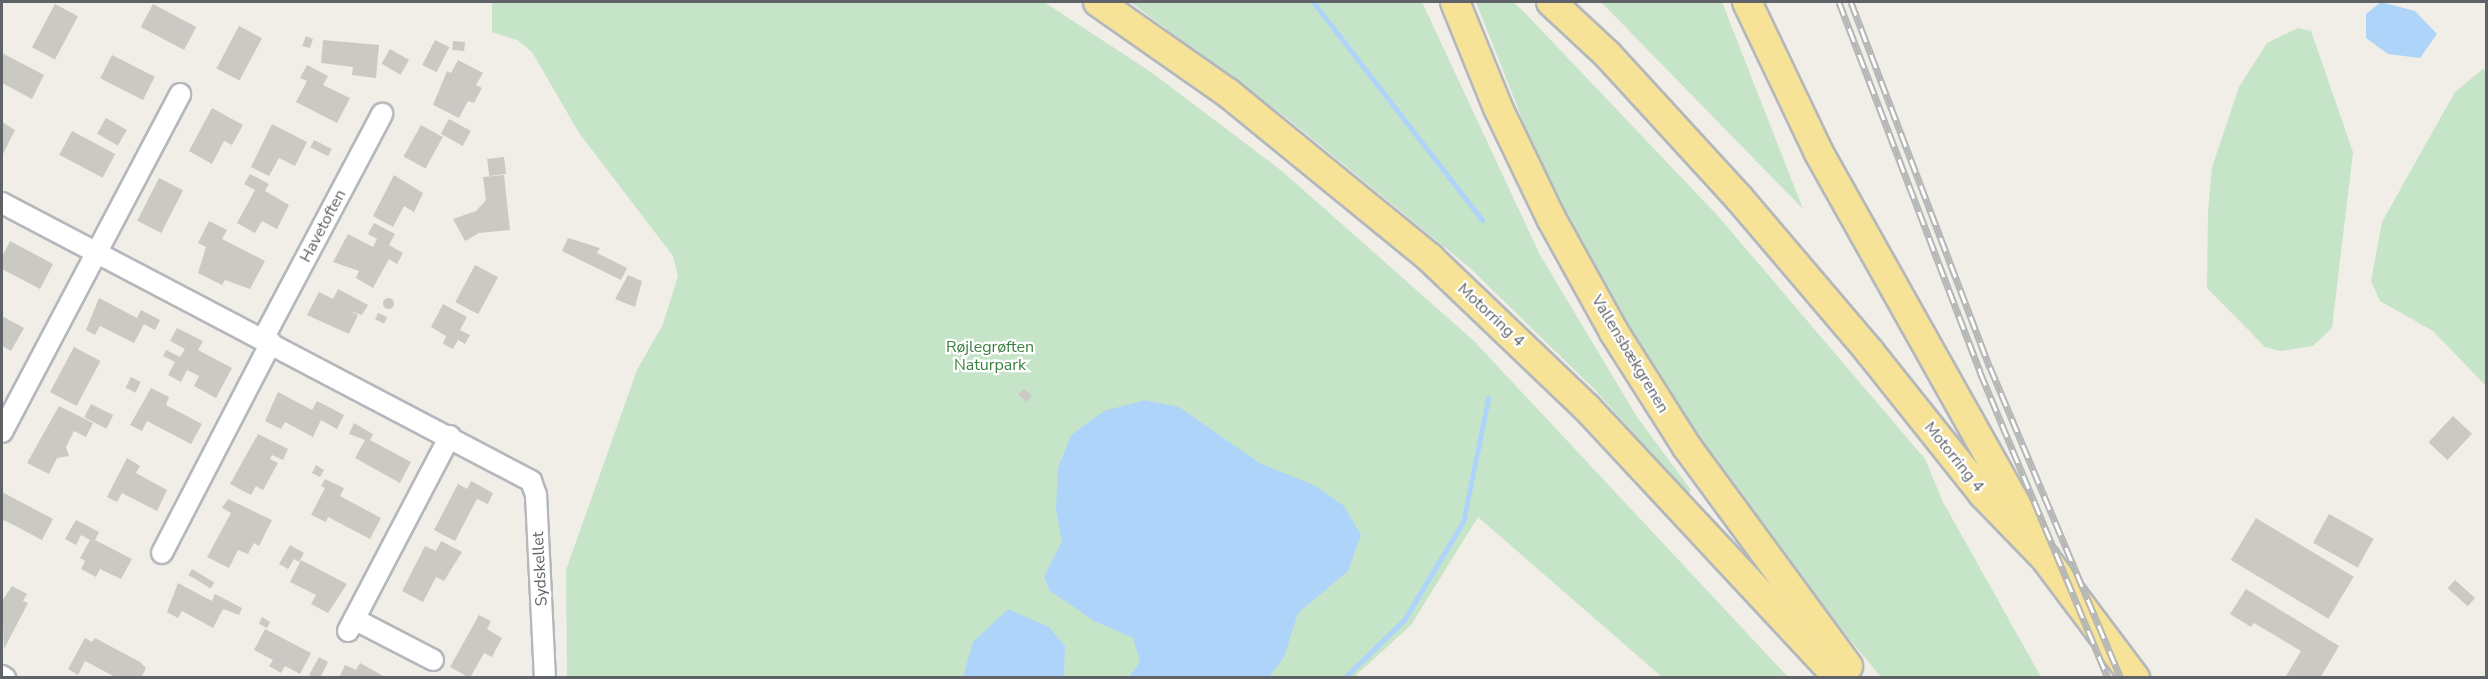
<!DOCTYPE html>
<meta charset="utf-8">
<style>
body{margin:0}
#map{position:relative;width:2488px;height:679px;overflow:hidden;background:#f0eee7;font-family:"Nunito Sans",sans-serif}
div>[style]{position:absolute}
.green>*{inset:0;background:#c6e5c8}
.water>*{inset:0;background:#aed4f9}
.stream>*{height:5px;margin:-2.5px;padding:0 2.5px;transform-origin:2.5px;border-radius:2.5px;background:#aed4f9}
.building>*{inset:0;background:#cbc9c4;transform-origin:0 0}
.round{border-radius:50%}
.roads{filter:drop-shadow(2px 0 #b4b7bb) drop-shadow(-2px 0 #b4b7bb) drop-shadow(0 2px #b4b7bb) drop-shadow(0 -2px #b4b7bb)}
.minor>*{height:20px;margin:-10px;padding:0 10px;transform-origin:10px;border-radius:10px;background:#fff}
.highway>*{height:28px;margin:-14px;padding:0 14px;transform-origin:14px;border-radius:14px;background:#f6e398}
.rail>*{height:7px;margin-top:-3.5px;transform-origin:0;background:repeating-linear-gradient(90deg,#fff 0 14px,#b5b6b6 0 28px);box-sizing:border-box;border-block:2px solid #b5b6b6}
span{translate:-50% -50%;white-space:nowrap;text-align:center;line-height:1.15;-webkit-text-stroke:4.5px #fff;paint-order:stroke}
.street-label{font-size:16px;color:#5f6266}
.park-label{font-size:16px;color:#3b8142}
.frame{position:absolute;inset:0;border:3px solid #5f6266;pointer-events:none}
</style>
<div id="map">
<div class="green">
<div style="clip-path:polygon(492px 2px,1044px 2px,1151px 72px,1282px 171px,1474px 341px,1788px 677px,1662px 677px,1478px 517px,1411px 625px,1354px 677px,567px 677px,566px 570px,637px 370px,663px 324px,678px 276px,673px 256px,579px 133px,532px 52px,517px 40px,492px 32px)"></div>
<div style="clip-path:polygon(1130px 2px,1422px 2px,1540px 255px,1637px 417px,1691px 490px,1686px 494px,1597px 392px,1470px 268px,1288px 119px)"></div>
<div style="clip-path:polygon(1476px 2px,1513px 2px,1525px 13px,1718px 216px,1925px 459px,1943px 502px,2041px 677px,1881px 677px,1740px 508px,1559px 213px)"></div>
<div style="clip-path:polygon(1601px 2px,1722px 2px,1803px 209px)"></div>
<div style="clip-path:polygon(2298px 28px,2311px 31px,2353px 152px,2332px 328px,2313px 346px,2281px 351px,2265px 347px,2207px 288px,2208px 212px,2212px 167px,2239px 87px,2267px 43px)"></div>
<div style="clip-path:polygon(2483px 69px,2486px 70px,2486px 386px,2433px 331px,2380px 301px,2371px 281px,2382px 222px,2455px 92px)"></div>
</div>
<div class="water">
<div style="clip-path:polygon(2381px 2px,2415px 11px,2437px 34px,2420px 58px,2388px 54px,2366px 38px,2366px 14px)"></div>
<div style="clip-path:polygon(1145px 400px,1179px 407px,1261px 464px,1314px 485px,1344px 506px,1361px 535px,1348px 571px,1298px 613px,1284px 657px,1269px 677px,1129px 677px,1140px 662px,1133px 638px,1094px 621px,1049px 590px,1044px 576px,1062px 541px,1056px 510px,1058px 468px,1071px 435px,1104px 411px)"></div>
<div style="clip-path:polygon(1008px 609px,1049px 627px,1065px 646px,1064px 677px,963px 677px,973px 642px)"></div>
</div>
<div class="stream">
<div style="left:1313px;top:2px;width:276px;rotate:52.2deg"></div>
<div style="left:1344px;top:678px;width:83px;rotate:-44deg"></div>
<div style="left:1404px;top:620px;width:114px;rotate:-59deg"></div>
<div style="left:1463px;top:522px;width:126px;rotate:-78.5deg"></div>
</div>
<div class="building">
<div style="left:55px;top:4px;width:26px;height:49px;rotate:28deg"></div>
<div style="left:153px;top:4px;width:49px;height:26px;rotate:28deg"></div>
<div style="left:239px;top:26px;width:26px;height:48px;rotate:28deg"></div>
<div style="clip-path:polygon(306px 36px,313px 39px,310px 48px,302px 46px)"></div>
<div style="clip-path:polygon(323px 40px,379px 45px,376px 78px,352px 75px,353px 67px,321px 63px)"></div>
<div style="left:435px;top:40px;width:16px;height:28px;rotate:27deg"></div>
<div style="left:453px;top:41px;width:12px;height:9px;rotate:5deg"></div>
<div style="left:390px;top:49px;width:22px;height:17px;rotate:30deg"></div>
<div style="clip-path:polygon(2px 53px,44px 75px,32px 99px,2px 83px)"></div>
<div style="left:112px;top:55px;width:48px;height:26px;rotate:27deg"></div>
<div style="clip-path:polygon(458px 60px,483px 73px,476px 85px,482px 88px,474px 103px,468px 101px,459px 118px,433px 105px,447px 71px,451px 73px)"></div>
<div style="clip-path:polygon(307px 65px,328px 76px,323px 85px,350px 98px,337px 123px,296px 102px,307px 81px,300px 78px)"></div>
<div style="clip-path:polygon(212px 108px,243px 125px,232px 145px,224px 141px,212px 164px,189px 151px)"></div>
<div style="left:106px;top:118px;width:24px;height:18px;rotate:30deg"></div>
<div style="left:449px;top:119px;width:25px;height:17px;rotate:29deg"></div>
<div style="clip-path:polygon(2px 122px,15px 130px,2px 156px)"></div>
<div style="clip-path:polygon(272px 124px,307px 142px,295px 166px,279px 158px,269px 176px,251px 167px)"></div>
<div style="left:421px;top:125px;width:25px;height:36px;rotate:29deg"></div>
<div style="left:72px;top:131px;width:49px;height:27px;rotate:28deg"></div>
<div style="left:314px;top:140px;width:20px;height:8px;rotate:27deg"></div>
<div style="left:504px;top:157px;width:17px;height:17px;rotate:83deg"></div>
<div style="clip-path:polygon(250px 174px,269px 184px,265px 191px,289px 205px,277px 229px,262px 221px,255px 233px,237px 223px,255px 190px,244px 184px)"></div>
<div style="clip-path:polygon(394px 175px,423px 193px,414px 212px,404px 206px,393px 227px,373px 216px)"></div>
<div style="clip-path:polygon(504px 175px,510px 230px,479px 233px,465px 241px,453px 219px,476px 211px,486px 200px,483px 177px)"></div>
<div style="left:159px;top:178px;width:27px;height:48px;rotate:27deg"></div>
<div style="clip-path:polygon(209px 221px,227px 230px,222px 239px,265px 261px,250px 289px,225px 280px,222px 285px,198px 273px,206px 247px,198px 243px)"></div>
<div style="clip-path:polygon(374px 223px,395px 234px,389px 245px,403px 253px,397px 264px,389px 259px,373px 288px,356px 278px,359px 271px,333px 262px,348px 234px,373px 247px,377px 239px,368px 234px)"></div>
<div style="clip-path:polygon(568px 238px,600px 248px,597px 253px,627px 268px,621px 280px,562px 251px)"></div>
<div style="clip-path:polygon(10px 241px,53px 264px,40px 289px,2px 269px,2px 257px)"></div>
<div style="left:475px;top:265px;width:26px;height:42px;rotate:28deg"></div>
<div style="clip-path:polygon(628px 275px,642px 281px,635px 307px,615px 299px)"></div>
<div style="clip-path:polygon(338px 289px,368px 305px,362px 315px,350px 311px,358px 315px,349px 334px,307px 315px,319px 292px,333px 299px)"></div>
<div class="round" style="left:382.5px;top:297.5px;width:11px;height:11px"></div>
<div style="clip-path:polygon(99px 298px,137px 318px,141px 310px,160px 320px,155px 330px,144px 324px,134px 343px,100px 326px,95px 335px,86px 330px)"></div>
<div style="clip-path:polygon(443px 304px,467px 317px,460px 330px,470px 335px,465px 344px,458px 340px,453px 349px,443px 344px,446px 336px,431px 327px)"></div>
<div style="left:378px;top:313px;width:10px;height:7px;rotate:24deg"></div>
<div style="clip-path:polygon(2px 316px,24px 328px,11px 351px,2px 346px)"></div>
<div style="clip-path:polygon(177px 328px,203px 341px,198px 350px,232px 368px,216px 398px,194px 386px,199px 376px,187px 370px,181px 382px,168px 375px,175px 362px,163px 356px,166px 350px,180px 357px,185px 349px,170px 341px)"></div>
<div style="left:74px;top:347px;width:30px;height:51px;rotate:28deg"></div>
<div style="left:131px;top:377px;width:11px;height:12px;rotate:27deg"></div>
<div style="clip-path:polygon(151px 388px,169px 397px,166px 405px,202px 424px,191px 444px,147px 421px,142px 431px,130px 425px)"></div>
<div style="clip-path:polygon(1024px 389px,1032px 395px,1027px 402px,1018px 395px)"></div>
<div style="clip-path:polygon(278px 392px,312px 410px,317px 401px,344px 415px,337px 429px,321px 420px,313px 437px,285px 422px,281px 429px,265px 421px)"></div>
<div style="left:91px;top:404px;width:25px;height:15px;rotate:27deg"></div>
<div style="clip-path:polygon(59px 406px,93px 423px,86px 437px,74px 431px,66px 447px,69px 456px,57px 458px,49px 474px,27px 463px)"></div>
<div style="left:2453px;top:416px;width:26px;height:36px;rotate:43deg"></div>
<div style="clip-path:polygon(354px 423px,373px 434px,370px 440px,411px 462px,400px 483px,355px 458px,365px 440px,349px 434px)"></div>
<div style="clip-path:polygon(258px 434px,288px 449px,283px 460px,272px 455px,270px 459px,278px 463px,263px 490px,256px 486px,251px 495px,230px 484px)"></div>
<div style="clip-path:polygon(127px 458px,140px 466px,136px 473px,167px 490px,157px 511px,122px 493px,117px 502px,107px 497px)"></div>
<div style="clip-path:polygon(316px 465px,324px 470px,320px 477px,312px 473px)"></div>
<div style="clip-path:polygon(325px 479px,344px 488px,340px 496px,381px 518px,370px 539px,328px 517px,326px 522px,311px 515px,325px 488px,321px 486px)"></div>
<div style="clip-path:polygon(471px 481px,493px 493px,488px 504px,477px 499px,455px 541px,434px 530px,458px 484px,467px 489px)"></div>
<div style="clip-path:polygon(2px 492px,53px 519px,42px 540px,4px 520px,2px 524px)"></div>
<div style="clip-path:polygon(228px 499px,272px 520px,259px 546px,254px 543px,248px 554px,238px 550px,229px 568px,207px 557px,231px 513px,222px 508px)"></div>
<div style="left:2329px;top:514px;width:51px;height:33px;rotate:29deg"></div>
<div style="left:2256px;top:518px;width:114px;height:49px;rotate:31deg"></div>
<div style="clip-path:polygon(76px 520px,99px 532px,95px 540px,132px 559px,121px 579px,100px 569px,96px 577px,81px 569px,85px 561px,80px 558px,90px 540px,81px 535px,76px 545px,65px 539px)"></div>
<div style="clip-path:polygon(441px 541px,462px 552px,444px 581px,436px 577px,423px 602px,402px 591px,425px 546px,436px 551px)"></div>
<div style="clip-path:polygon(290px 545px,304px 553px,299px 562px,294px 559px,288px 569px,279px 564px)"></div>
<div style="clip-path:polygon(301px 560px,347px 584px,328px 613px,311px 604px,316px 595px,290px 582px)"></div>
<div style="left:192px;top:569px;width:26px;height:7px;rotate:31deg"></div>
<div style="left:2455px;top:580px;width:27px;height:11px;rotate:42deg"></div>
<div style="clip-path:polygon(178px 583px,212px 601px,215px 594px,242px 608px,239px 615px,223px 609px,213px 628px,182px 611px,178px 618px,167px 612px)"></div>
<div style="clip-path:polygon(12px 586px,27px 594px,23px 601px,28px 603px,4px 649px,2px 601px)"></div>
<div style="clip-path:polygon(2246px 589px,2339px 646px,2320px 678px,2285px 678px,2301px 651px,2254px 623px,2251px 627px,2230px 614px)"></div>
<div style="clip-path:polygon(479px 615px,491px 621px,487px 629px,502px 638px,492px 657px,484px 653px,470px 678px,450px 667px)"></div>
<div style="clip-path:polygon(262px 617px,270px 622px,267px 628px,259px 624px)"></div>
<div style="clip-path:polygon(265px 629px,311px 653px,300px 674px,285px 666px,281px 673px,269px 666px,273px 660px,254px 650px)"></div>
<div style="clip-path:polygon(85px 638px,92px 642px,95px 638px,140px 662px,146px 668px,141px 678px,117px 678px,85px 661px,78px 675px,68px 669px)"></div>
<div style="clip-path:polygon(319px 657px,328px 662px,320px 678px,315px 678px,309px 675px)"></div>
<div style="clip-path:polygon(360px 663px,387px 678px,339px 678px,345px 665px,356px 670px)"></div>
</div>
<div class="roads">
<div class="minor">
<div style="left:2px;top:203px;width:598px;rotate:27.72deg"></div>
<div style="left:531px;top:481px;width:15px;rotate:70deg"></div>
<div style="left:536px;top:495px;width:183px;rotate:87.2deg"></div>
<div style="left:263px;top:339px;width:255px;rotate:-62.1deg"></div>
<div style="left:2px;top:432px;width:382px;rotate:-62.2deg"></div>
<div style="left:162px;top:553px;width:237px;rotate:-62.6deg"></div>
<div style="left:354px;top:619px;width:89px;rotate:27.4deg"></div>
<div style="left:348px;top:631px;width:220px;rotate:-62.4deg"></div>
<div style="left:2px;top:676px;width:4px;rotate:34deg"></div>
</div>
<div class="highway">
<div style="left:1098px;top:2px;width:159px;rotate:35deg"></div>
<div style="left:1228px;top:93px;width:261px;rotate:39.2deg"></div>
<div style="left:1430px;top:258px;width:217px;rotate:43.7deg"></div>
<div style="left:1587px;top:408px;width:369px;rotate:47deg"></div>
<div style="left:1455px;top:2px;width:114px;rotate:67.9deg"></div>
<div style="left:1498px;top:108px;width:124px;rotate:64.3deg"></div>
<div style="left:1552px;top:220px;width:128px;rotate:61deg"></div>
<div style="left:1614px;top:332px;width:136px;rotate:57.6deg"></div>
<div style="left:1687px;top:447px;width:272px;rotate:53.7deg"></div>
<div style="left:1551px;top:2px;width:76px;rotate:42.9deg"></div>
<div style="left:1607px;top:54px;width:195px;rotate:47.5deg"></div>
<div style="left:1739px;top:198px;width:201px;rotate:49.6deg"></div>
<div style="left:1869px;top:351px;width:183px;rotate:51.4deg"></div>
<div style="left:1983px;top:494px;width:89px;rotate:45.9deg"></div>
<div style="left:2045px;top:558px;width:150px;rotate:53.1deg"></div>
<div style="left:1747px;top:2px;width:167px;rotate:64.5deg"></div>
<div style="left:1819px;top:153px;width:435px;rotate:60.7deg"></div>
</div>
</div>
<div class="rail">
<div style="left:1839px;top:2px;width:396px;rotate:69.1deg"></div>
<div style="left:1980px;top:372px;width:332px;rotate:67.3deg"></div>
<div style="left:1851px;top:2px;width:391px;rotate:69.2deg"></div>
<div style="left:1990px;top:367px;width:337px;rotate:67.2deg"></div>
</div>
<div class="street-label">
<span style="left:323px;top:226px;rotate:-62deg">Havetoften</span>
<span style="left:1491px;top:315px;rotate:43deg">Motorring 4</span>
<span style="left:1630px;top:354px;rotate:59deg">Vallensbækgrenen</span>
<span style="left:1954px;top:457px;rotate:51deg">Motorring 4</span>
<span style="left:540px;top:569px;rotate:-93deg">Sydskellet</span>
</div>
<div class="park-label">
<span style="left:990px;top:356px">Røjlegrøften<br>Naturpark</span>
</div>
<div class="frame"></div>
</div>
